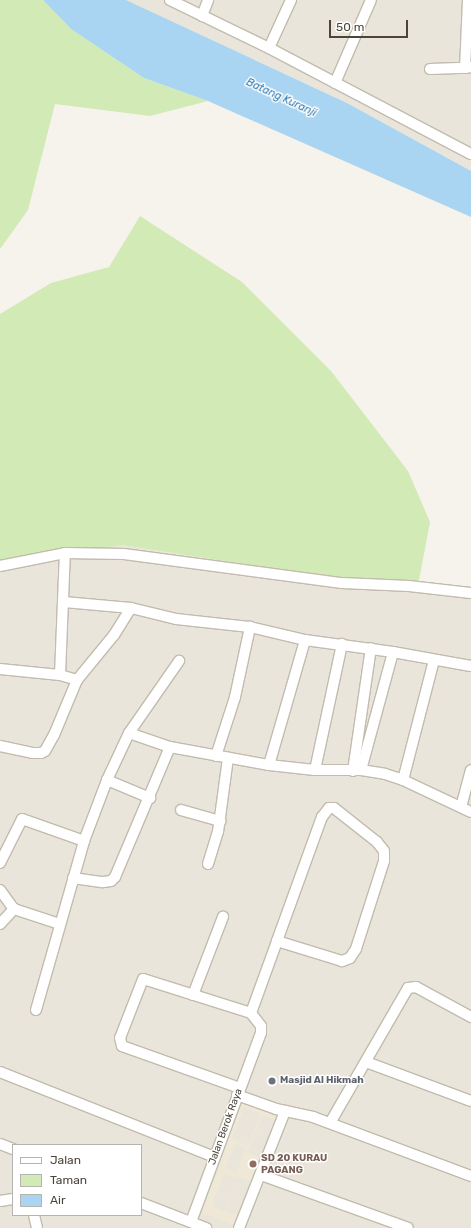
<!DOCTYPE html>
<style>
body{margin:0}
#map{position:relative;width:471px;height:1228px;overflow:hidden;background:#f6f3ec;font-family:Rubik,sans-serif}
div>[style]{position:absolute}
.residential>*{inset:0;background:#eae5da}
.education>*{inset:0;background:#efe8d6}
.green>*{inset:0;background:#d2eab5}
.water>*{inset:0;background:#a9d4f2}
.roads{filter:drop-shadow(1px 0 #c2bbae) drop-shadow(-1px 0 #c2bbae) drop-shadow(0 1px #c2bbae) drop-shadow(0 -1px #c2bbae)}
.minor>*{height:10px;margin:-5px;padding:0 5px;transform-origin:5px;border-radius:5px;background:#fff}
.dots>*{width:11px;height:11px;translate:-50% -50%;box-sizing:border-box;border:2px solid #fff;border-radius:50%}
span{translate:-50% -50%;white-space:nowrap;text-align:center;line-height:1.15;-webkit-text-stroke:3px #fff;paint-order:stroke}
.worship-label{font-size:10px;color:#5b616d;font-weight:700}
.left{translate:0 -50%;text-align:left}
.street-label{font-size:10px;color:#4b4439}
.education-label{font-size:10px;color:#785e54;font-weight:700}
.water-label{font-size:11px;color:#2e7ab2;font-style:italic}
.legend{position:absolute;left:12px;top:1144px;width:130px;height:72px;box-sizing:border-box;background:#fff;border:1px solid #b7b4b0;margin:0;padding:5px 7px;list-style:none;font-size:12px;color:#4b4439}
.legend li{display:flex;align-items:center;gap:8px;height:20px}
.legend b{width:20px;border:1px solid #b7b4b0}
.scale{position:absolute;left:329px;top:20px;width:79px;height:18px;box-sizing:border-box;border:2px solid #4b4439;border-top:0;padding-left:5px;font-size:12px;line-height:14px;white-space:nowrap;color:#4b4439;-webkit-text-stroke:3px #fff;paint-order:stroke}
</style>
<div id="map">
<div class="residential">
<div style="clip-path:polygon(126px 0,471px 0,471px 171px,347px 103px)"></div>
<div style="clip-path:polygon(evenodd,122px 545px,417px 591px,471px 592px,471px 1228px,0 1228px,0 565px,122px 545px,13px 1145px,141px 1145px,141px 1215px,13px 1215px,13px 1145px)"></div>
</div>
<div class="education">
<div style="clip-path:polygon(evenodd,243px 1100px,284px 1115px,244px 1228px,202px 1213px,243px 1100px,244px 1107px,261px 1114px,248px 1146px,232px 1139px,244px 1107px,243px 1100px,263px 1115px,279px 1122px,263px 1159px,247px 1152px,263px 1115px,243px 1100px,235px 1144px,246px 1149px,236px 1173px,225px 1168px,235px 1144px,243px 1100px,224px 1174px,238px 1179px,225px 1211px,212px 1206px,224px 1174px,243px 1100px,239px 1177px,255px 1183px,242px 1217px,226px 1211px,239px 1177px)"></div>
</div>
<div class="green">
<div style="clip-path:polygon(0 0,43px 0,71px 29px,144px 78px,208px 101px,150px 116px,55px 104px,28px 210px,0 249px)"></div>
<div style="clip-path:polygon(140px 216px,242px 282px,331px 371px,408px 471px,430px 522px,417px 591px,122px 545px,0 565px,0 314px,51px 283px,109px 267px)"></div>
</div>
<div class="water">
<div style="clip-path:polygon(43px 0,126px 0,347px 103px,471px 171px,471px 217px,208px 101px,144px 78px,71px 29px)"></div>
</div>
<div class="roads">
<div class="minor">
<div style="left:170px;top:0;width:110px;rotate:25.9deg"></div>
<div style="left:269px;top:48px;width:228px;rotate:27.7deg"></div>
<div style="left:468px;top:0;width:68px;rotate:92.5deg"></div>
<div style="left:465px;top:68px;width:6px;rotate:-9deg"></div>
<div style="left:202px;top:16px;width:17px;rotate:-69deg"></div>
<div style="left:269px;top:48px;width:53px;rotate:-65.4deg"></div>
<div style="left:430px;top:69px;width:35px;rotate:-2deg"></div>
<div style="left:335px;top:83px;width:90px;rotate:-66.6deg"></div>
<div style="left:0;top:566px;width:66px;rotate:-11.3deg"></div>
<div style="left:65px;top:553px;width:59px;rotate:1deg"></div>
<div style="left:124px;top:554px;width:220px;rotate:7.6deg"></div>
<div style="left:342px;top:583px;width:67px;rotate:2.6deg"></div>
<div style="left:409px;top:586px;width:62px;rotate:6.4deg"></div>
<div style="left:64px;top:602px;width:67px;rotate:5.1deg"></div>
<div style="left:131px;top:608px;width:46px;rotate:13.7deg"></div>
<div style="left:176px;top:619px;width:74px;rotate:6.2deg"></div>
<div style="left:250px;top:627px;width:57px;rotate:13.3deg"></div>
<div style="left:305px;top:640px;width:89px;rotate:7.8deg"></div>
<div style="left:393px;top:652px;width:79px;rotate:10.2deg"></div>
<div style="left:0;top:669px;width:60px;rotate:5.7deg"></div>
<div style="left:60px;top:675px;width:18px;rotate:16deg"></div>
<div style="left:60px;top:675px;width:122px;rotate:-87.7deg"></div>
<div style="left:129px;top:733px;width:43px;rotate:18.9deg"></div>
<div style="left:170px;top:747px;width:101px;rotate:10.3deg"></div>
<div style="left:269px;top:765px;width:46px;rotate:6.2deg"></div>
<div style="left:315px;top:770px;width:46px"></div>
<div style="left:361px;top:770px;width:24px;rotate:9deg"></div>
<div style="left:385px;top:774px;width:19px;rotate:18deg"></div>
<div style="left:403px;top:780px;width:75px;rotate:25.2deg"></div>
<div style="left:0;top:746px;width:33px;rotate:12deg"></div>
<div style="left:32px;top:753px;width:9px"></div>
<div style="left:41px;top:753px;width:4px;rotate:-27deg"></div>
<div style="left:45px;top:751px;width:18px;rotate:-61deg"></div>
<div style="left:54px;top:735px;width:60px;rotate:-67.3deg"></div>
<div style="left:77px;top:680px;width:58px;rotate:-50.6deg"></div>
<div style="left:114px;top:635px;width:32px;rotate:-58deg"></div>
<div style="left:216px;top:756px;width:62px;rotate:-72.1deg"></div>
<div style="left:235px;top:697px;width:72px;rotate:-77.9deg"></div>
<div style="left:269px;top:765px;width:130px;rotate:-73.9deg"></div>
<div style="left:315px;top:770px;width:129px;rotate:-77.9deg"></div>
<div style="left:361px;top:770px;width:122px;rotate:-74.8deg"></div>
<div style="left:353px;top:771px;width:124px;rotate:-81.7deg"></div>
<div style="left:107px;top:780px;width:47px;rotate:22.7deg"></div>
<div style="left:403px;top:780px;width:124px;rotate:-75.5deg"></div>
<div style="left:461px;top:807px;width:38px;rotate:-75deg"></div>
<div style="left:181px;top:810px;width:41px;rotate:15.8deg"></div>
<div style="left:0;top:863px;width:49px;rotate:-63.4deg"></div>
<div style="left:22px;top:819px;width:66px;rotate:19.5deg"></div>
<div style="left:208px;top:864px;width:34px;rotate:-73deg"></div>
<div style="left:218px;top:832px;width:75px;rotate:-82.3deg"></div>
<div style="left:73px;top:878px;width:30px;rotate:8deg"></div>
<div style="left:103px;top:882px;width:8px;rotate:-7deg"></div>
<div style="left:111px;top:881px;width:6px;rotate:-45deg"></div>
<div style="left:115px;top:877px;width:141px;rotate:-67.1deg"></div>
<div style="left:0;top:890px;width:24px;rotate:54deg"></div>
<div style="left:14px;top:909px;width:48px;rotate:18.1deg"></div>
<div style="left:0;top:924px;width:21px;rotate:-47deg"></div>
<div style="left:193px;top:995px;width:84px;rotate:-69deg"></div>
<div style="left:36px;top:1010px;width:176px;rotate:-74.1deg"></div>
<div style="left:84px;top:841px;width:65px;rotate:-69.3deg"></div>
<div style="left:107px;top:780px;width:52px;rotate:-64.9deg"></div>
<div style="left:129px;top:733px;width:88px;rotate:-55.2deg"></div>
<div style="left:251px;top:1013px;width:77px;rotate:-70.1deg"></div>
<div style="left:277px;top:941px;width:132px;rotate:-70.1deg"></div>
<div style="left:322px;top:817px;width:11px;rotate:-52deg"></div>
<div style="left:329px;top:808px;width:5px"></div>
<div style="left:334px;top:808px;width:55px;rotate:38.3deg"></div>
<div style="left:377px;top:842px;width:11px;rotate:52deg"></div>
<div style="left:384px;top:851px;width:10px;rotate:90deg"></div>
<div style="left:384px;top:861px;width:92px;rotate:107.7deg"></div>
<div style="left:356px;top:949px;width:11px;rotate:124deg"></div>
<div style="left:350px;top:958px;width:9px;rotate:159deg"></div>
<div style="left:342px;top:961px;width:68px;rotate:-162.9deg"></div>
<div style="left:366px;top:1062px;width:112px;rotate:20.4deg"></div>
<div style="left:0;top:1072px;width:231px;rotate:21.6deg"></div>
<div style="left:237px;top:1095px;width:41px;rotate:19.7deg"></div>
<div style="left:276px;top:1109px;width:38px;rotate:12deg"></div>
<div style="left:313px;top:1117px;width:169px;rotate:20.5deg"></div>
<div style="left:330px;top:1123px;width:156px;rotate:-60deg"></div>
<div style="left:408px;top:988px;width:8px;rotate:-7deg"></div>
<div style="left:416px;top:987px;width:63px;rotate:28.6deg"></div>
<div style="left:0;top:1144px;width:14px;rotate:21deg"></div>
<div style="left:261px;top:1175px;width:156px;rotate:19.8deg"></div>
<div style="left:0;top:1201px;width:13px;rotate:-9deg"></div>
<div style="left:141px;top:1203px;width:70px;rotate:21deg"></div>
<div style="left:34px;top:1215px;width:13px;rotate:77deg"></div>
<div style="left:191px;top:1222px;width:202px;rotate:-69.7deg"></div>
<div style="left:261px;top:1033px;width:7px;rotate:-90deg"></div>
<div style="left:261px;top:1026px;width:16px;rotate:-128deg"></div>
<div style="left:251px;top:1013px;width:113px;rotate:-162.5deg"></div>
<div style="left:143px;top:979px;width:63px;rotate:111.3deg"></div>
<div style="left:120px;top:1038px;width:8px;rotate:76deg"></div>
<div style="left:122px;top:1046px;width:125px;rotate:19.6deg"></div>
<div style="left:239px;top:1228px;width:126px;rotate:-68.5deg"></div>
</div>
</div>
<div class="dots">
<div style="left:272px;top:1081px;background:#6b7280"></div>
<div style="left:253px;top:1164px;background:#8d6e63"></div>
</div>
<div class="worship-label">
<span class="left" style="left:280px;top:1081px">Masjid Al Hikmah</span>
</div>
<div class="street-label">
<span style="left:226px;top:1127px;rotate:-70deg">Jalan Berok Raya</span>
</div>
<div class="education-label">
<span class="left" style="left:261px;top:1164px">SD 20 KURAU<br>PAGANG</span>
</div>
<div class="water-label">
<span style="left:281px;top:98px;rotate:25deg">Batang Kuranji</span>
</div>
<ul class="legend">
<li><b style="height:5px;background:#fff"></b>Jalan</li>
<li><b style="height:11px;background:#d2eab5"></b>Taman</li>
<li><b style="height:11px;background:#a9d4f2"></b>Air</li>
</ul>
<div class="scale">50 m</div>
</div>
